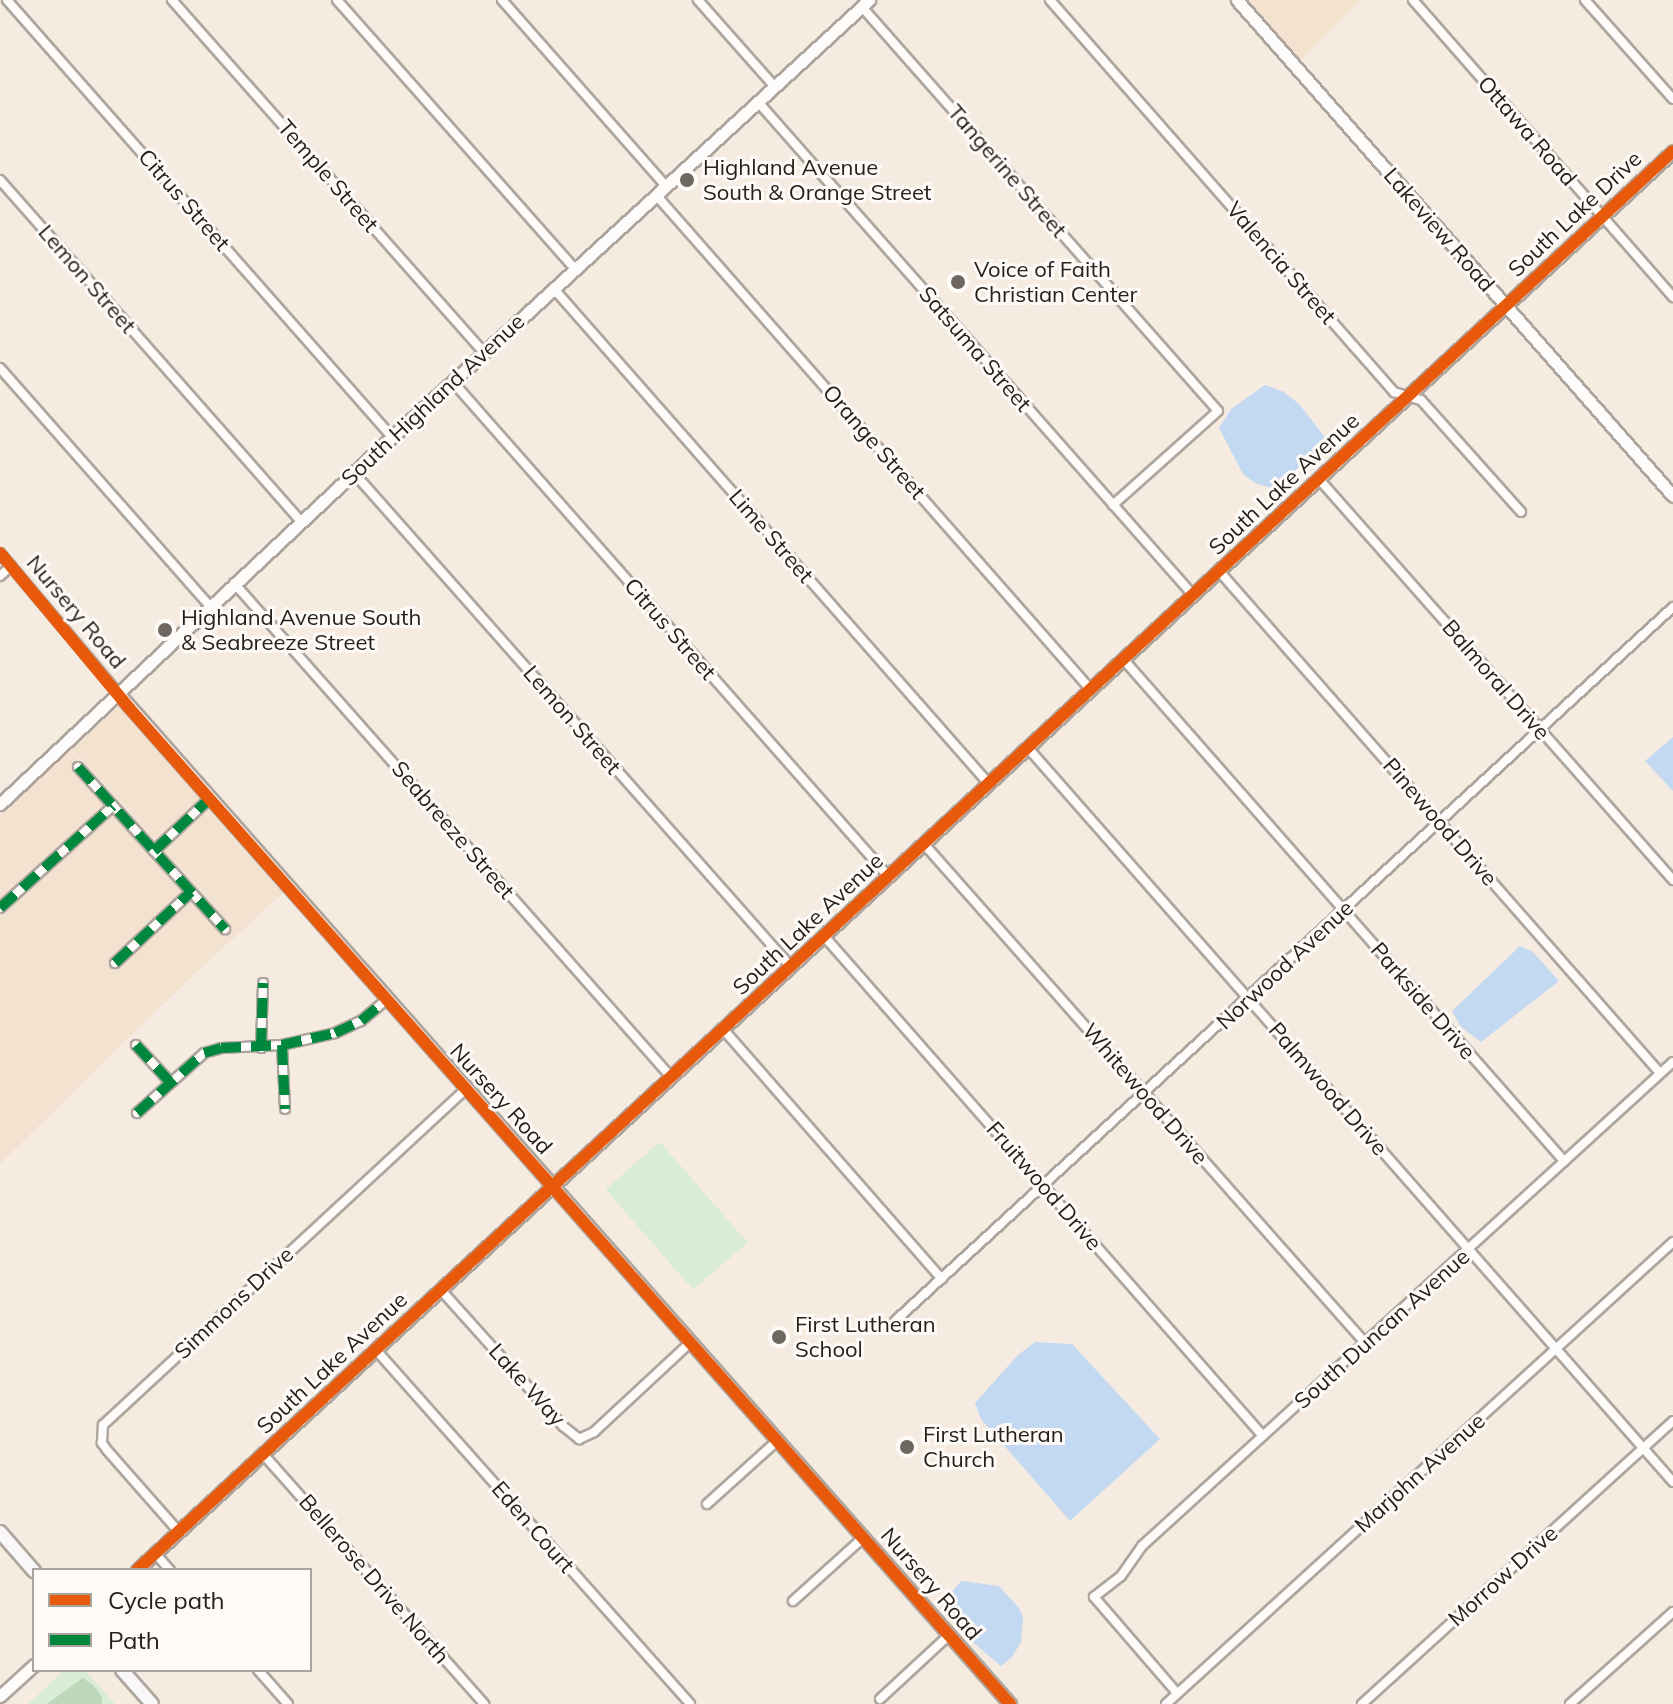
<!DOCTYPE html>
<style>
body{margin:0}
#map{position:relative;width:1673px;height:1704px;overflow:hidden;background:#f5ebe1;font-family:Mulish,sans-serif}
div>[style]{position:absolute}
.built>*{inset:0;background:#f4e2d1}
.green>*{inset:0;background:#d9ecd5;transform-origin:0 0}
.forest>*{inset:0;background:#bcd7ba}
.water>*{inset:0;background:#c3d9f2}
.roads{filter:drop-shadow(2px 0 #aea69e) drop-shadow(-2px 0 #aea69e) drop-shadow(0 2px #aea69e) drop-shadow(0 -2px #aea69e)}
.minor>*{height:8px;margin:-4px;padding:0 4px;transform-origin:4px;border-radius:4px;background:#fefcfa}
.tertiary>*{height:11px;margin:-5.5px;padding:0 5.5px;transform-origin:5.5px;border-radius:5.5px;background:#fefcfa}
.secondary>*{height:12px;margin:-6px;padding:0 6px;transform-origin:6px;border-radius:6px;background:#f9f7f7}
.quiet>*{height:10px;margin-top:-5px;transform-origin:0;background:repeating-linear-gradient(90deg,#00873e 0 20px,transparent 0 30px)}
.cycleway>*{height:12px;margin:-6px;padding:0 6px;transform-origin:6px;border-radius:6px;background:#e8590c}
.dots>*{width:22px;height:22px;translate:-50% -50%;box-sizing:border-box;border:4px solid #fefaf7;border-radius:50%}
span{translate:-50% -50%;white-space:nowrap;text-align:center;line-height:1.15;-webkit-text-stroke:6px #fefaf7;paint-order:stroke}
.street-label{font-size:22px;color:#262019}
.poi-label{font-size:22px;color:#262019}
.left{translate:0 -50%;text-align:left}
.legend{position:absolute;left:32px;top:1568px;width:280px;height:104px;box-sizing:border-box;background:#fefaf7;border:2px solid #a8a39e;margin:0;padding:10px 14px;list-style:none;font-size:24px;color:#262019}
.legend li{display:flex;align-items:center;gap:16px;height:40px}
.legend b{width:40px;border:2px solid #a8a39e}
</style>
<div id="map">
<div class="built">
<div style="clip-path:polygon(1245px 0,1361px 0,1299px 62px)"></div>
<div style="clip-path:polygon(118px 704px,201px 799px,156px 841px,80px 757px,71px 765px,106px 804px,0 901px,0 815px)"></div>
<div style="clip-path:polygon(208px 808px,283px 893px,190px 978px,0 1164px,0 916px,114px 813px,184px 891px,108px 964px,115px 971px,192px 900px,220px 930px,228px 922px,163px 850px)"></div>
</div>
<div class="green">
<div style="left:660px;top:1142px;width:133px;height:72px;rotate:49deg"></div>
<div style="clip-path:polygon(65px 1670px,85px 1670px,115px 1704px,28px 1704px)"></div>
</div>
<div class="forest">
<div style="clip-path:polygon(83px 1678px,94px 1686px,102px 1697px,102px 1704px,47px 1704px)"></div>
</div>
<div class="water">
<div style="clip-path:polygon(1265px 385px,1284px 392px,1299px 404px,1331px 445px,1277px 490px,1255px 483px,1243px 474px,1219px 428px,1231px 409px)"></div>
<div style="clip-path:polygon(1673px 737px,1673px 791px,1645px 761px)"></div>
<div style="clip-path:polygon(1520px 946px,1533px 952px,1559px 981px,1481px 1042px,1461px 1027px,1452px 1011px)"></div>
<div style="clip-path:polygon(1035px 1342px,1072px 1344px,1160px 1439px,1070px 1521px,981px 1419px,975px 1403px,1018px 1355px)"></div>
<div style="clip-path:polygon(961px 1581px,999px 1586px,1019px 1608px,1023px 1617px,1021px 1642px,1012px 1657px,1001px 1666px,969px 1639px,950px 1613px,947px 1598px)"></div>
</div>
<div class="roads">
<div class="minor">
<div style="left:7px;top:0;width:582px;rotate:48.62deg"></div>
<div style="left:172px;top:0;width:471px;rotate:48.5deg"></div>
<div style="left:337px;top:0;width:359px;rotate:48.5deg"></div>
<div style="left:502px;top:0;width:248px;rotate:48.6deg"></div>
<div style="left:698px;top:0;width:116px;rotate:48.5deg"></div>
<div style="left:1050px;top:0;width:522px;rotate:48.73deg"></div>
<div style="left:1394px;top:392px;width:28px;rotate:17deg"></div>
<div style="left:1421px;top:400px;width:150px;rotate:48.2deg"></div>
<div style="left:1413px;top:0;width:395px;rotate:48.8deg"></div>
<div style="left:1585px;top:0;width:132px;rotate:48.4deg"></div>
<div style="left:862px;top:7px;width:538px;rotate:48.61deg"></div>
<div style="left:1218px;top:411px;width:141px;rotate:138.2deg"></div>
<div style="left:758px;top:102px;width:657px;rotate:48.58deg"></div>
<div style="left:0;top:180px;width:456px;rotate:48.6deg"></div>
<div style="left:656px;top:195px;width:659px;rotate:48.69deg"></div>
<div style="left:554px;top:289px;width:659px;rotate:48.69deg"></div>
<div style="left:0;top:368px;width:317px;rotate:48.6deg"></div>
<div style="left:453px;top:382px;width:658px;rotate:48.63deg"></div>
<div style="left:354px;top:473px;width:660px;rotate:48.5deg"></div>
<div style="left:1319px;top:479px;width:535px;rotate:48.56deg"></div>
<div style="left:0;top:553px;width:182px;rotate:49.9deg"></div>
<div style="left:1219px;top:571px;width:668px;rotate:48.7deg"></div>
<div style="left:0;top:576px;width:15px;rotate:-42deg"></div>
<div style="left:234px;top:583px;width:660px;rotate:48.5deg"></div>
<div style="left:1124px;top:660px;width:667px;rotate:48.71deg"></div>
<div style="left:1028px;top:748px;width:977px;rotate:48.69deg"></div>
<div style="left:78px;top:767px;width:219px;rotate:47.8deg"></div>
<div style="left:924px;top:844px;width:667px;rotate:48.52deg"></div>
<div style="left:154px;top:851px;width:76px;rotate:-43.4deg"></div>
<div style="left:0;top:908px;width:152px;rotate:-42.1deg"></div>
<div style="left:824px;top:936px;width:665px;rotate:48.72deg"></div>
<div style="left:115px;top:963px;width:104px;rotate:-43.1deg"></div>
<div style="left:723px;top:1029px;width:332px;rotate:48.8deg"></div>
<div style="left:136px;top:1045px;width:50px;rotate:47.4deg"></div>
<div style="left:282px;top:1045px;width:64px;rotate:87.3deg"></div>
<div style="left:261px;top:1048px;width:65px;rotate:-88.2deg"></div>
<div style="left:137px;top:1113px;width:90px;rotate:-41.8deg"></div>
<div style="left:204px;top:1053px;width:18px;rotate:-16deg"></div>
<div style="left:221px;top:1048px;width:61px;rotate:-2.8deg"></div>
<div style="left:282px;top:1045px;width:54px;rotate:-12.8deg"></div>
<div style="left:335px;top:1033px;width:29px;rotate:-25deg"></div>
<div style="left:361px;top:1021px;width:33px;rotate:-40deg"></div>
<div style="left:441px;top:1290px;width:183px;rotate:48.1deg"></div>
<div style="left:563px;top:1426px;width:21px;rotate:39deg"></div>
<div style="left:579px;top:1439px;width:17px;rotate:-25deg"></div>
<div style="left:594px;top:1432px;width:132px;rotate:-42.9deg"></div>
<div style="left:895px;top:1321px;width:1056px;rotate:-42.54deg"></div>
<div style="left:376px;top:1350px;width:473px;rotate:48.4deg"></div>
<div style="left:263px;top:1454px;width:334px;rotate:48.5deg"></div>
<div style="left:707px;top:1504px;width:96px;rotate:-42deg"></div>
<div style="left:179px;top:1532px;width:109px;rotate:-131.3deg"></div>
<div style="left:107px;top:1450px;width:9px;rotate:-126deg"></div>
<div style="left:102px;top:1443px;width:18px;rotate:-87deg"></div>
<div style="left:103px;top:1425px;width:493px;rotate:-42.8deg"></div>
<div style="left:155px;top:1553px;width:23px;rotate:49deg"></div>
<div style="left:793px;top:1601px;width:96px;rotate:-42deg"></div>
<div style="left:258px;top:1670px;width:45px;rotate:48.6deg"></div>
<div style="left:1177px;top:1693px;width:127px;rotate:-130.8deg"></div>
<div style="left:1094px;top:1597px;width:34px;rotate:-38deg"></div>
<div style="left:1121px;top:1576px;width:37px;rotate:-55deg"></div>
<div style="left:1142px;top:1546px;width:718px;rotate:-42.35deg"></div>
<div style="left:880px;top:1699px;width:94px;rotate:-42.8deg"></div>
<div style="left:1166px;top:1704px;width:686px;rotate:-42.34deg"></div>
<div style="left:1362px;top:1704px;width:420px;rotate:-42.3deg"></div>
<div style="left:1570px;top:1704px;width:138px;rotate:-41.8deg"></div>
</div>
<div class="tertiary">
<div style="left:1237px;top:0;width:660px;rotate:48.68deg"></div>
<div style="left:117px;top:692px;width:1350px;rotate:48.57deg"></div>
<div style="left:0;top:804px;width:537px;rotate:-43.11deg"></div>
<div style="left:392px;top:437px;width:647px;rotate:-42.49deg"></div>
<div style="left:137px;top:1570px;width:2091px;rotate:-42.73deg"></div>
<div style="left:0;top:1696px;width:46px;rotate:-42.4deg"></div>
</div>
<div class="secondary">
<div style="left:0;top:1532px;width:52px;rotate:48.9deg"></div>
<div style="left:122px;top:1670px;width:45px;rotate:48.6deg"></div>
</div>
</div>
<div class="quiet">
<div style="left:78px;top:767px;width:219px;rotate:47.8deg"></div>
<div style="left:154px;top:851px;width:76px;rotate:-43.4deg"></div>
<div style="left:0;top:908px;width:152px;rotate:-42.1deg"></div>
<div style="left:115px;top:963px;width:104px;rotate:-43.1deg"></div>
<div style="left:136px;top:1045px;width:50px;rotate:47.4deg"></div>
<div style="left:282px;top:1045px;width:64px;rotate:87.3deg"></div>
<div style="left:261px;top:1048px;width:65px;rotate:-88.2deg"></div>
<div style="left:137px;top:1113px;width:90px;rotate:-41.8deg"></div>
<div style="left:204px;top:1053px;width:18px;rotate:-16deg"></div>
<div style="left:221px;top:1048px;width:61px;rotate:-2.8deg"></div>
<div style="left:282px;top:1045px;width:54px;rotate:-12.8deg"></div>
<div style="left:335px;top:1033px;width:29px;rotate:-25deg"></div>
<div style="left:361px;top:1021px;width:33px;rotate:-40deg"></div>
</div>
<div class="cycleway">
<div style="left:0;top:553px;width:202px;rotate:50.2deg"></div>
<div style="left:129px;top:708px;width:1330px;rotate:48.51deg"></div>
<div style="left:137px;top:1570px;width:2091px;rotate:-42.73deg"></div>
</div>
<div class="dots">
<div style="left:687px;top:180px;background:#6e675f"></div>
<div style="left:958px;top:282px;background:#6e675f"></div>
<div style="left:165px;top:630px;background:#6e675f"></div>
<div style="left:779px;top:1337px;background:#6e675f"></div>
<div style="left:907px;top:1447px;background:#6e675f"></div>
</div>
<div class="street-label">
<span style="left:1527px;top:131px;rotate:49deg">Ottawa Road</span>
<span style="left:1007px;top:171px;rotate:49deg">Tangerine Street</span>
<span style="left:328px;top:176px;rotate:49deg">Temple Street</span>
<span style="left:184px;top:200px;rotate:49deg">Citrus Street</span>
<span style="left:1575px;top:214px;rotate:-43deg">South Lake Drive</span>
<span style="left:1439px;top:230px;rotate:49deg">Lakeview Road</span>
<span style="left:1281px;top:263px;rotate:49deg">Valencia Street</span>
<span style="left:87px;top:279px;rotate:49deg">Lemon Street</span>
<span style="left:975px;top:349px;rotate:49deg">Satsuma Street</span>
<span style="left:433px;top:400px;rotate:-43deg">South Highland Avenue</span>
<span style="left:874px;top:442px;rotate:49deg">Orange Street</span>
<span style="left:1284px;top:484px;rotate:-43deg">South Lake Avenue</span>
<span style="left:771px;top:536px;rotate:49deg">Lime Street</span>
<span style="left:76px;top:612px;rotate:50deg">Nursery Road</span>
<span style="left:670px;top:629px;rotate:49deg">Citrus Street</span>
<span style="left:1496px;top:680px;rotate:49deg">Balmoral Drive</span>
<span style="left:572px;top:720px;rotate:49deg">Lemon Street</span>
<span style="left:1440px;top:822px;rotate:49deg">Pinewood Drive</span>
<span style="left:453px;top:830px;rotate:49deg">Seabreeze Street</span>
<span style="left:808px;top:924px;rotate:-43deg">South Lake Avenue</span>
<span style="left:1285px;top:965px;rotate:-43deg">Norwood Avenue</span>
<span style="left:1423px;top:1001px;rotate:49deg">Parkside Drive</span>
<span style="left:1328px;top:1089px;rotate:49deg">Palmwood Drive</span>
<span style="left:1145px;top:1094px;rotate:49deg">Whitewood Drive</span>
<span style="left:501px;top:1099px;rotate:48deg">Nursery Road</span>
<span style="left:1044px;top:1186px;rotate:49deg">Fruitwood Drive</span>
<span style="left:234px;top:1303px;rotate:-43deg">Simmons Drive</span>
<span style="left:1382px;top:1329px;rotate:-42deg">South Duncan Avenue</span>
<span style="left:332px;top:1363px;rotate:-43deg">South Lake Avenue</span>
<span style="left:527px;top:1385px;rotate:48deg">Lake Way</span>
<span style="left:1420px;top:1473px;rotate:-42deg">Marjohn Avenue</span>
<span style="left:533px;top:1527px;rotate:49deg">Eden Court</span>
<span style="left:1503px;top:1576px;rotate:-42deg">Morrow Drive</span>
<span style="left:374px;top:1579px;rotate:49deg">Bellerose Drive North</span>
<span style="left:931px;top:1584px;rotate:49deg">Nursery Road</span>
</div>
<div class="poi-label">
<span class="left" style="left:703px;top:180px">Highland Avenue<br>South &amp; Orange Street</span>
<span class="left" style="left:974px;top:282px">Voice of Faith<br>Christian Center</span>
<span class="left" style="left:181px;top:630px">Highland Avenue South<br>&amp; Seabreeze Street</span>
<span class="left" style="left:795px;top:1337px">First Lutheran<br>School</span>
<span class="left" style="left:923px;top:1447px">First Lutheran<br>Church</span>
</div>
<ul class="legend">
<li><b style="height:10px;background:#e8590c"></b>Cycle path</li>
<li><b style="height:10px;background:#00873e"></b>Path</li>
</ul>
</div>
